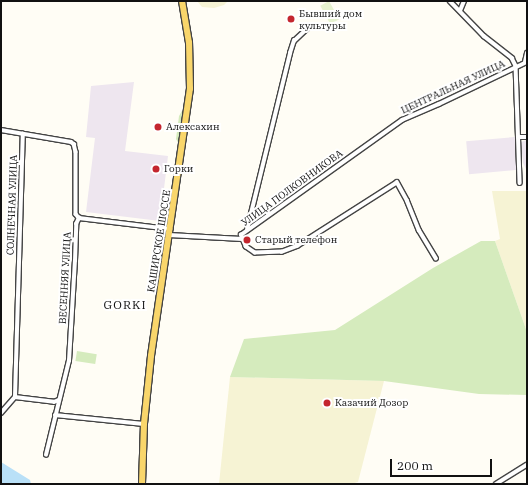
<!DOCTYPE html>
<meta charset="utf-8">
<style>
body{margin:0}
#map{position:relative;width:528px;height:485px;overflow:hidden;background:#fffdf5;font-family:"IBM Plex Serif",serif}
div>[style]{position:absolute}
.industrial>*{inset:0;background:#eee6ef;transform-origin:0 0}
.farmland>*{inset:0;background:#f6f3d4}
.green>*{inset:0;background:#d5ebbd;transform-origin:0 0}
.pitch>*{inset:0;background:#e6f2cf;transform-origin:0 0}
.water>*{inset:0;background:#b9e0f7}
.roads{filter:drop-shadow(1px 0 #444) drop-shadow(-1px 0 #444) drop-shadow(0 1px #444) drop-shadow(0 -1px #444)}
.minor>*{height:3.5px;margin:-1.75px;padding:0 1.75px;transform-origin:1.75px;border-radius:1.75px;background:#fff}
.primary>*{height:5.5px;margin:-2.75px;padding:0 2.75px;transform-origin:2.75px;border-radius:2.75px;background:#f9d66b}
.dots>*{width:11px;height:11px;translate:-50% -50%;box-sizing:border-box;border:2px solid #fff;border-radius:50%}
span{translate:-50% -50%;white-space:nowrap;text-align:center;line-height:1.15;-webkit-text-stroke:4px #fff;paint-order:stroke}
.poi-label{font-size:10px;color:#111}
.left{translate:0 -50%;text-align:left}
.street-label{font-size:10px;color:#111}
.quarter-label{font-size:12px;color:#111;letter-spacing:1px}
.frame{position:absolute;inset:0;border:2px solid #111;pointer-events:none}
.scale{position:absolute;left:390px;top:459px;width:102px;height:18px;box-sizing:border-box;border:2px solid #111;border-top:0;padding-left:5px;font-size:12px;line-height:14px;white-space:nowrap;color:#111;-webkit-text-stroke:3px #fff;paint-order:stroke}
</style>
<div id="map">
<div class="industrial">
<div style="clip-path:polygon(134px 82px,125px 151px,168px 156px,160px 221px,86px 212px,95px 138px,86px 137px,91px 86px)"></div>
<div style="left:515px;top:137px;width:33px;height:49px;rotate:85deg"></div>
<div style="clip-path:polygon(527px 140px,527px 168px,526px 169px,523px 163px,521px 142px)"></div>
</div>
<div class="farmland">
<div style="clip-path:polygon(197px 1px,228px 1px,224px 5px,214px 8px,202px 7px)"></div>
<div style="clip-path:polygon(492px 191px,527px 191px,527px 332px,495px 241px,500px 239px)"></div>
<div style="clip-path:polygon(230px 377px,384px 381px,358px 482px,351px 484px,219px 484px)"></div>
</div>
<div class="green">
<div style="clip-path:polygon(185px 110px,180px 146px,176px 139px,179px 116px,182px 111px)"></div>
<div style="clip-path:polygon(481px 241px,495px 241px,527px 332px,527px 395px,479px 394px,384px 381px,230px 377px,244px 339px,335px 330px,433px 268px)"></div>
<div style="left:77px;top:351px;width:20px;height:10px;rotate:9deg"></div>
</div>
<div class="pitch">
<div style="left:329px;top:1px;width:21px;height:10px;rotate:61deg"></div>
</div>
<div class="water">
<div style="clip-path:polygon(1px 462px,30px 480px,31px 484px,1px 484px)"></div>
</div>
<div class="roads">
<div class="minor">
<div style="left:450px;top:1px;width:49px;rotate:45.8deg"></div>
<div style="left:484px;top:36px;width:36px;rotate:38deg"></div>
<div style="left:512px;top:58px;width:9px;rotate:63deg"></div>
<div style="left:516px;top:66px;width:117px;rotate:88deg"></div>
<div style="left:460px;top:11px;width:11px;rotate:-68deg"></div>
<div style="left:525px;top:62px;width:9px;rotate:-77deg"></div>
<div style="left:1px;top:130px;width:71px;rotate:9.7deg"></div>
<div style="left:71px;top:142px;width:4px;rotate:34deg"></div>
<div style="left:74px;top:144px;width:8px;rotate:76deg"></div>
<div style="left:76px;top:152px;width:62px;rotate:90deg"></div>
<div style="left:76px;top:214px;width:5px;rotate:53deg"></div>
<div style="left:520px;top:137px;width:7px"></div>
<div style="left:79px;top:218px;width:92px;rotate:6.9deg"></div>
<div style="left:247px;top:230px;width:182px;rotate:-76.3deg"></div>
<div style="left:290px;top:53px;width:13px;rotate:-72deg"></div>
<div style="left:294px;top:41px;width:19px;rotate:-43deg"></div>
<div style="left:169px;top:235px;width:73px;rotate:3.1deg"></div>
<div style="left:436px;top:259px;width:33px;rotate:-121deg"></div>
<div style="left:419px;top:231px;width:32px;rotate:-112deg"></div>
<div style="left:407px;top:201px;width:21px;rotate:-119deg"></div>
<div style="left:397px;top:183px;width:117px;rotate:147.5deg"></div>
<div style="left:298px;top:246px;width:17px;rotate:159deg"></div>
<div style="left:282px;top:252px;width:27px;rotate:178deg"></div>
<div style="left:255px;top:253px;width:11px;rotate:-146deg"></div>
<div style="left:246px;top:247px;width:13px;rotate:-113deg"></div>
<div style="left:241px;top:235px;width:198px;rotate:-35.5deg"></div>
<div style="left:402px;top:120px;width:40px;rotate:-23.4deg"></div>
<div style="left:439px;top:104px;width:98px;rotate:-25.5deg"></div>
<div style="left:15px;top:397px;width:263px;rotate:-88.3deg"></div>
<div style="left:15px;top:397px;width:39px;rotate:7deg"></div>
<div style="left:54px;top:402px;width:5px;rotate:-22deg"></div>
<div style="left:1px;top:413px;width:21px;rotate:-49deg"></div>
<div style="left:55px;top:415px;width:89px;rotate:5.8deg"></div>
<div style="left:46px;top:455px;width:97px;rotate:-76.3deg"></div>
<div style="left:69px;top:361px;width:100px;rotate:-86.6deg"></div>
<div style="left:75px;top:261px;width:37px;rotate:-88deg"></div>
<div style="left:76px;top:224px;width:7px;rotate:-63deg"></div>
<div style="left:496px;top:484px;width:36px;rotate:-32deg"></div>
</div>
<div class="primary">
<div style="left:142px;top:484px;width:60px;rotate:-88.1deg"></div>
<div style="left:144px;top:424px;width:68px;rotate:-84.1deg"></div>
<div style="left:151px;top:356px;width:270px;rotate:-81.7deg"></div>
<div style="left:190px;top:89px;width:46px;rotate:-91.2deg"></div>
<div style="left:189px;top:43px;width:43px;rotate:-99.5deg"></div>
</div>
</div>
<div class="dots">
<div style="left:291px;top:19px;background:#c4262e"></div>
<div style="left:158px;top:127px;background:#c4262e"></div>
<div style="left:156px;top:169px;background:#c4262e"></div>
<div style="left:247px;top:240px;background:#c4262e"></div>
<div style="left:327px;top:403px;background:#c4262e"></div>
</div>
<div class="poi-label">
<span class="left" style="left:299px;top:19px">Бывший дом<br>культуры</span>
<span class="left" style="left:166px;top:127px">Алексахин</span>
<span class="left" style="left:164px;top:169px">Горки</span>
<span class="left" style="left:255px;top:240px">Старый телефон</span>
<span class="left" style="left:335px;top:403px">Казачий Дозор</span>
</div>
<div class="street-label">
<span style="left:453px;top:87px;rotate:-25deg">ЦЕНТРАЛЬНАЯ УЛИЦА</span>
<span style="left:292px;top:188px;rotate:-36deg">УЛИЦА ПОЛКОВНИКОВА</span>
<span style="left:12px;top:205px;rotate:-88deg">СОЛНЕЧНАЯ УЛИЦА</span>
<span style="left:159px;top:241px;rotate:-81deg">КАШИРСКОЕ ШОССЕ</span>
<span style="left:65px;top:278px;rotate:-87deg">ВЕСЕННЯЯ УЛИЦА</span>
</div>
<div class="quarter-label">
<span style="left:125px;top:305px">GORKI</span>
</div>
<div class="frame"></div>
<div class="scale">200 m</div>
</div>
